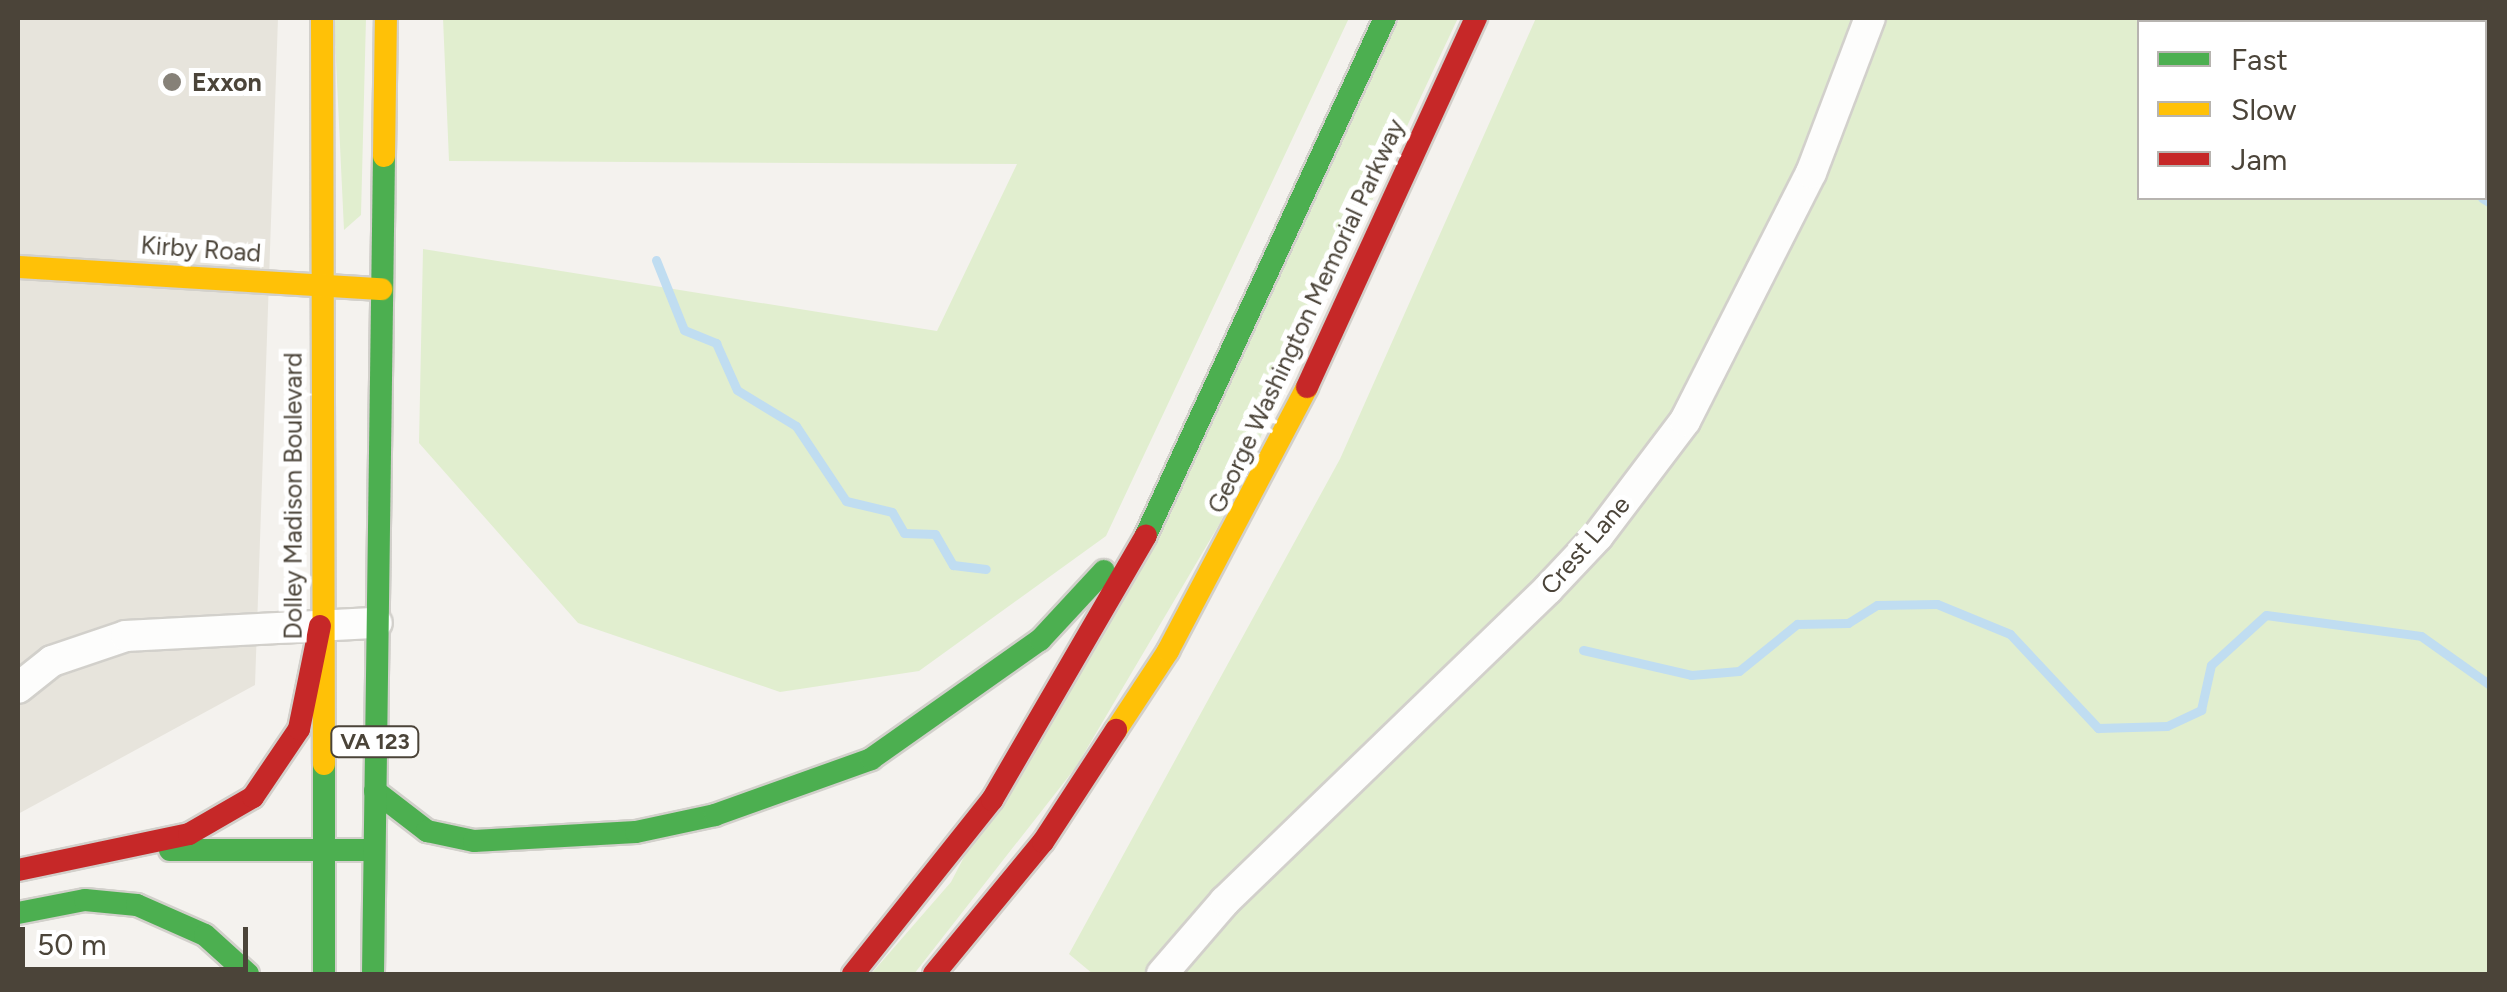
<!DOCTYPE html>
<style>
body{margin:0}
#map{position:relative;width:2507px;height:992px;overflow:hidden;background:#f4f2ee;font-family:Figtree,sans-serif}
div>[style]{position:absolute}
.residential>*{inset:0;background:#e7e4dc}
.green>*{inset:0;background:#e1eecf}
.stream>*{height:9px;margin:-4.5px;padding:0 4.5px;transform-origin:4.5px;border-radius:4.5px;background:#c0ddf1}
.roads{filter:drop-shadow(2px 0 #d2d0cb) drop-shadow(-2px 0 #d2d0cb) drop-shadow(0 2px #d2d0cb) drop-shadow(0 -2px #d2d0cb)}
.street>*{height:30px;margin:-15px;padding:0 15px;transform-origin:15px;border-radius:15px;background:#fdfdfc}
.fast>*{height:22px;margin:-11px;padding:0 11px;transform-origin:11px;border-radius:11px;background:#4caf50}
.slow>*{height:22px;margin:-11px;padding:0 11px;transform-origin:11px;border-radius:11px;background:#ffc107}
.jam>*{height:22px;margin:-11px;padding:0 11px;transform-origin:11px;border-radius:11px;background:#c62828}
.dots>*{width:28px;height:28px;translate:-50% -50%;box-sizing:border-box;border:5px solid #fff;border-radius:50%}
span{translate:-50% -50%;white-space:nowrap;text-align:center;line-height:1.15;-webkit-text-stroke:10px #fff;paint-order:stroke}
.shield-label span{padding:2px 8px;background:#fff;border:2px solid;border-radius:8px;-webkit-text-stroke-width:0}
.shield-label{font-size:22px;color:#4b4439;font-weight:700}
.poi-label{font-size:25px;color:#4b4439;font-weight:700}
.left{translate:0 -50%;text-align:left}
.street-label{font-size:25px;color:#4b4439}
.frame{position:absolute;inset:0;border:20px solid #4b4439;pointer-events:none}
.legend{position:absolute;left:2137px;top:20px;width:350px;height:180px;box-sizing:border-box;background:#fff;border:2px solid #b7b4b0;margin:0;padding:12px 18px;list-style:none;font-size:30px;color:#4b4439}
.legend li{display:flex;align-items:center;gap:20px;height:50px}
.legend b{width:50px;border:2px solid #b7b4b0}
.scale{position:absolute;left:20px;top:927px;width:228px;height:45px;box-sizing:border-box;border:5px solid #4b4439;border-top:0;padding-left:12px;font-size:30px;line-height:35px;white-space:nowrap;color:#4b4439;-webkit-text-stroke:8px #fff;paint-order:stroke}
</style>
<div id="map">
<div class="residential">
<div style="clip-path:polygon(18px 18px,278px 18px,255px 685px,18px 814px)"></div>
</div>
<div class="green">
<div style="clip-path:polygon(334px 18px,366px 18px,361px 215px,344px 230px)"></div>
<div style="clip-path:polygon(443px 18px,1349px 18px,1106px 536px,919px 671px,780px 692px,578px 623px,419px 443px,423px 249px,937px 331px,1017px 164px,449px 161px)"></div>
<div style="clip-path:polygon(1400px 18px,1458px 18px,1220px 523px,1076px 767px,914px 974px,871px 974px,951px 882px)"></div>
<div style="clip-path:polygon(evenodd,1536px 18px,2489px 18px,2489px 974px,1093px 974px,1069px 954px,1340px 459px,1536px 18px,2140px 22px,2484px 22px,2484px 198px,2140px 198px,2140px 22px)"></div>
</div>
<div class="stream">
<div style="left:2322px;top:18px;width:4px;rotate:76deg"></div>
<div style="left:2482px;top:198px;width:9px;rotate:32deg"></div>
<div style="left:656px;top:260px;width:75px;rotate:68.2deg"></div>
<div style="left:684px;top:330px;width:35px;rotate:22deg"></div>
<div style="left:716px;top:343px;width:51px;rotate:65.9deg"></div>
<div style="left:737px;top:390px;width:69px;rotate:31.4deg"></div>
<div style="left:796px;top:426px;width:90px;rotate:56.3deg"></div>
<div style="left:846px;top:501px;width:47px;rotate:13.4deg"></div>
<div style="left:892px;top:512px;width:24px;rotate:60deg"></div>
<div style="left:904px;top:533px;width:31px;rotate:2deg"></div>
<div style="left:935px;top:534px;width:36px;rotate:60deg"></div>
<div style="left:953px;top:565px;width:33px;rotate:7deg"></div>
<div style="left:1583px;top:650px;width:111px;rotate:13deg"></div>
<div style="left:1691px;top:675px;width:48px;rotate:-4.8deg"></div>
<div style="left:1739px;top:671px;width:75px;rotate:-39deg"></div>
<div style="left:1797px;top:624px;width:51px;rotate:-1.1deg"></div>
<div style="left:1848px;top:623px;width:34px;rotate:-32deg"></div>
<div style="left:1877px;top:605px;width:60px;rotate:-1deg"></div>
<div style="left:1937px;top:604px;width:79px;rotate:22.3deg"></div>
<div style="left:2010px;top:634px;width:129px;rotate:46.9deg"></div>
<div style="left:2098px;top:728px;width:69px;rotate:-1.7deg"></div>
<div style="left:2167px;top:726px;width:38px;rotate:-25deg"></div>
<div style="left:2201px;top:710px;width:46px;rotate:-77.5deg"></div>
<div style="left:2211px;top:665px;width:74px;rotate:-42.3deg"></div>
<div style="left:2266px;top:615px;width:156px;rotate:7.7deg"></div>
<div style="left:2421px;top:636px;width:85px;rotate:35.4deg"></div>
</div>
<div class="roads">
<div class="street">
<div style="left:18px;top:688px;width:43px;rotate:-38.5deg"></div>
<div style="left:52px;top:661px;width:78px;rotate:-18.7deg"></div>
<div style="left:126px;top:636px;width:251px;rotate:-3deg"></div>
<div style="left:1162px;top:974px;width:96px;rotate:-49.2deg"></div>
<div style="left:1225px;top:901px;width:449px;rotate:-44deg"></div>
<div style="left:1548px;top:589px;width:73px;rotate:-46.7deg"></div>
<div style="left:1598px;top:536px;width:144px;rotate:-52.9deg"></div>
<div style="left:1685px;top:421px;width:278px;rotate:-63.1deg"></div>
<div style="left:1811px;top:173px;width:166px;rotate:-69.2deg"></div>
</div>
<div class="fast">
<div style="left:1146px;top:535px;width:570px;rotate:-65.19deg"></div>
<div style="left:324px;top:764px;width:210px;rotate:90deg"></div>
<div style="left:375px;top:791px;width:66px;rotate:37.6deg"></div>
<div style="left:427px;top:831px;width:48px;rotate:12deg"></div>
<div style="left:474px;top:841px;width:162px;rotate:-3.2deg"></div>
<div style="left:636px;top:832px;width:81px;rotate:-12.1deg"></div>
<div style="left:715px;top:815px;width:166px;rotate:-19.7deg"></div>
<div style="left:871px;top:759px;width:207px;rotate:-35.2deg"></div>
<div style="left:1040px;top:640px;width:94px;rotate:-47.2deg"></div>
<div style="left:170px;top:850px;width:204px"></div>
<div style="left:18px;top:913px;width:68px;rotate:-11deg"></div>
<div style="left:85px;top:900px;width:52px;rotate:5.5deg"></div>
<div style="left:137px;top:905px;width:74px;rotate:23.8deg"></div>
<div style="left:205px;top:935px;width:58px;rotate:42.2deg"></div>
<div style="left:373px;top:974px;width:818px;rotate:-89.23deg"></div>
</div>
<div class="slow">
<div style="left:322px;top:18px;width:746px;rotate:89.85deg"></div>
<div style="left:384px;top:156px;width:138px;rotate:-89.2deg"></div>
<div style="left:18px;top:267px;width:364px;rotate:3.5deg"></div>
<div style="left:1116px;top:730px;width:95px;rotate:-56.6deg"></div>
<div style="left:1168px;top:651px;width:298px;rotate:-62.2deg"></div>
</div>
<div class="jam">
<div style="left:1307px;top:387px;width:406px;rotate:-65.4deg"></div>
<div style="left:18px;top:870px;width:175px;rotate:-11.9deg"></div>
<div style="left:189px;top:834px;width:74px;rotate:-30deg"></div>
<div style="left:253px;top:797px;width:82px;rotate:-55.9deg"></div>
<div style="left:299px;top:729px;width:105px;rotate:-78.5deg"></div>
<div style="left:853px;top:974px;width:223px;rotate:-51.4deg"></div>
<div style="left:992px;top:800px;width:306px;rotate:-59.8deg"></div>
<div style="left:934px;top:974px;width:171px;rotate:-50.5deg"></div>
<div style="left:1043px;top:842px;width:134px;rotate:-56.9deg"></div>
</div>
</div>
<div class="dots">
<div style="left:172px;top:82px;background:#868178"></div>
</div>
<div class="shield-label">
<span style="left:375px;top:742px">VA 123</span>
</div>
<div class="poi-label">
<span class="left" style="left:192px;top:82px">Exxon</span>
</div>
<div class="street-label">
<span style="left:201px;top:249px;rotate:4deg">Kirby Road</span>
<span style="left:1306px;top:316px;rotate:-65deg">George Washington Memorial Parkway</span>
<span style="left:293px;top:496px;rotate:-90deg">Dolley Madison Boulevard</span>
<span style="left:1585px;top:545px;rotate:-49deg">Crest Lane</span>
</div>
<div class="frame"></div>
<ul class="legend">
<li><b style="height:12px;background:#4caf50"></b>Fast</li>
<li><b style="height:12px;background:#ffc107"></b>Slow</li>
<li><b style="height:12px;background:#c62828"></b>Jam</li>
</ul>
<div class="scale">50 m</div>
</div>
